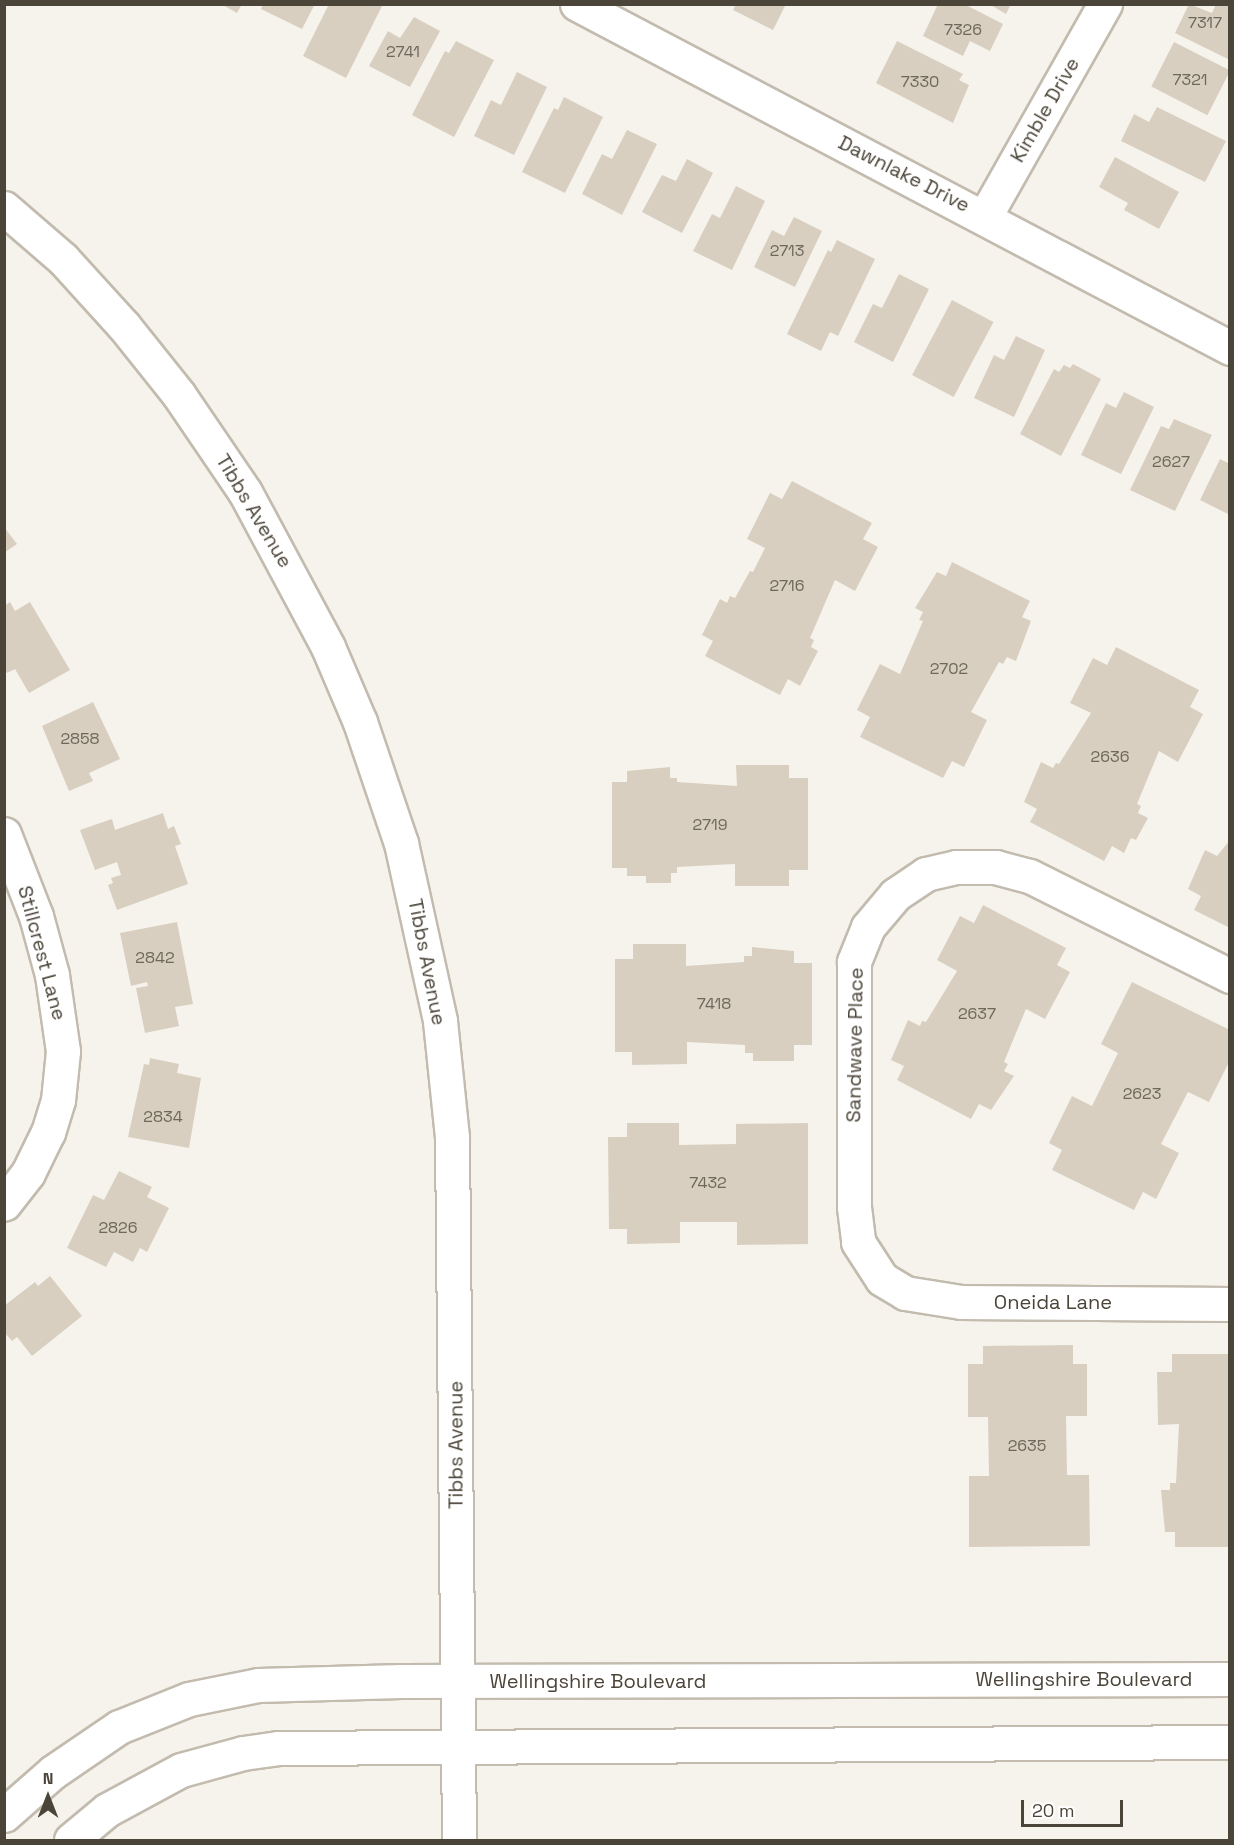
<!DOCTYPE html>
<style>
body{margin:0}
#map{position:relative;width:1234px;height:1845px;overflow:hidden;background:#f6f3ec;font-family:"Space Grotesk",sans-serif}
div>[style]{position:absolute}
.building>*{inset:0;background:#d8cfc1;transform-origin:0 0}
.roads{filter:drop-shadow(2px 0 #c2bbae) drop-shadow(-2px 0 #c2bbae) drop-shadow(0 2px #c2bbae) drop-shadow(0 -2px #c2bbae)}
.minor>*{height:33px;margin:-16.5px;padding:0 16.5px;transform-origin:16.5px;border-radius:16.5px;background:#fff}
span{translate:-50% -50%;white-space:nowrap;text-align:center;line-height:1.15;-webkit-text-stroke:4.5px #fff;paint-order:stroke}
.number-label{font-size:16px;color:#6e675b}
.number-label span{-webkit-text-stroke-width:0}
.street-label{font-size:20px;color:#4b4439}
.frame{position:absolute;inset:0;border:6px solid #4b4439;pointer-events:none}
.north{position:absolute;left:18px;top:1767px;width:60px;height:60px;-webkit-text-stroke:4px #fff;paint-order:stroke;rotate:0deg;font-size:16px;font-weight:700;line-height:24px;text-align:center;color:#4b4439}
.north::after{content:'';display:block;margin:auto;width:21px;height:27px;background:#4b4439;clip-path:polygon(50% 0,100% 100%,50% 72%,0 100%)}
.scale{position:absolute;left:1021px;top:1800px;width:102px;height:27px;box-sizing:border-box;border:3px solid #4b4439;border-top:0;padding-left:8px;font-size:18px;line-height:21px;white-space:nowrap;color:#4b4439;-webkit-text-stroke:4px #fff;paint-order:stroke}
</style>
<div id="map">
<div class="building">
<div style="clip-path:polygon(221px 4px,242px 4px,237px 13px)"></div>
<div style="clip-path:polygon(263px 4px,315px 4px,302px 29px,261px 9px)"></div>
<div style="clip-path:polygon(329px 4px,383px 4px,346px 78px,303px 56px)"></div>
<div style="clip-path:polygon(736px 4px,786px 4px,773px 30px,733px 10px)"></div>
<div style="clip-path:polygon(938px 4px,964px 4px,1003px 24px,990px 51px,970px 41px,963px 56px,923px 36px)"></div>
<div style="clip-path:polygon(989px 4px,1011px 4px,1006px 14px)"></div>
<div style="clip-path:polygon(1189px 4px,1212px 13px,1216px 4px,1230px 6px,1230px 60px,1175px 33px)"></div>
<div style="clip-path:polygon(414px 17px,440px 31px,410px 87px,369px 66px,388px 31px,400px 38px)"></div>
<div style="clip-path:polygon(456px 41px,494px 60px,454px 137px,412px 115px,445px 51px,449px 53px)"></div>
<div style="clip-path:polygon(897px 41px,963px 74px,959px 80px,969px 85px,953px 123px,876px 83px)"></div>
<div style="left:1174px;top:42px;width:63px;height:50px;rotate:27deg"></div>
<div style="clip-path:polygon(517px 72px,547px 87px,514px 155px,474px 136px,491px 100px,501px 105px)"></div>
<div style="clip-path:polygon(564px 97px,603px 117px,565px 193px,522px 172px,554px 108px,558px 110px)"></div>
<div style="clip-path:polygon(1157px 107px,1226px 141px,1205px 182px,1121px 141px,1134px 114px,1149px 122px)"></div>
<div style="clip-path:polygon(627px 130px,657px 144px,622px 215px,582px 194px,602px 154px,612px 159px)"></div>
<div style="clip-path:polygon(1115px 157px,1179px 192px,1159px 229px,1124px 210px,1128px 203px,1099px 187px)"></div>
<div style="clip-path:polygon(687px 159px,713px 173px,682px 233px,642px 212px,662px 175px,676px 181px)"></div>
<div style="clip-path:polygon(736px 186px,765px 201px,732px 270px,693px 251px,712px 214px,720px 218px)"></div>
<div style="clip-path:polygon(794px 217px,822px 231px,795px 287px,754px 267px,772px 230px,784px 236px)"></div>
<div style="clip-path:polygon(837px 240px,875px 259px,838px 336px,830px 332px,821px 351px,787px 334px,828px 250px,831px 252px)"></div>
<div style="clip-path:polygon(899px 274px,929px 289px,893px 362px,854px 342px,873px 304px,882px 308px)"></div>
<div style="left:952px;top:300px;width:47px;height:85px;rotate:28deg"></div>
<div style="clip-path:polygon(1016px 336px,1045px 350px,1014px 417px,974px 398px,994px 355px,1004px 360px)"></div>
<div style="clip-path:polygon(1073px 364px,1101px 379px,1061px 456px,1020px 434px,1054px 369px,1059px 372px,1064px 365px,1070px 368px)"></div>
<div style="clip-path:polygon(1124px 392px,1154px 407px,1121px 474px,1081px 455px,1106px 403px,1116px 408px)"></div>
<div style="clip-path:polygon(1174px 419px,1212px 435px,1175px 511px,1130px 490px,1161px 426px,1169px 429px)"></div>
<div style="clip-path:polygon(1220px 459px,1230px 464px,1230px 515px,1200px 500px)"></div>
<div style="clip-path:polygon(792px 481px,872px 523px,863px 539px,878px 547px,855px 591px,835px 580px,810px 638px,814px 640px,811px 647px,818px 651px,800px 686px,788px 679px,780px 695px,705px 656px,713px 641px,702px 635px,720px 599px,727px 603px,730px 596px,735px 598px,750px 571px,753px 572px,765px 548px,747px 539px,770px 493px,782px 499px)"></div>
<div style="clip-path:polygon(4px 527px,17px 544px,4px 553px)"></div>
<div style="clip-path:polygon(952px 562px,1030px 601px,1022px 617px,1031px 621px,1016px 661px,1007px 657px,1003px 664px,999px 662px,971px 712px,987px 720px,964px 767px,952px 761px,943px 778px,860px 737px,870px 717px,857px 710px,880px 664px,900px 674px,923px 621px,919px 620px,923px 612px,915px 608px,937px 572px,946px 576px)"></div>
<div style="clip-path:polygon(10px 602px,15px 611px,30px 602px,70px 670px,29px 693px,15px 669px,7px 673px,4px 669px,4px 606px)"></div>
<div style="clip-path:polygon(1116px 647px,1199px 690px,1190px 707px,1203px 714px,1178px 762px,1159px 751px,1137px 804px,1141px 806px,1138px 813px,1148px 818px,1136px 840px,1131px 838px,1124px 853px,1112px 846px,1104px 861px,1030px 822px,1037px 809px,1024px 802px,1041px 762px,1053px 768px,1056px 763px,1059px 764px,1091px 713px,1070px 703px,1093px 658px,1107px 665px)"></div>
<div style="clip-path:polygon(93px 702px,120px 759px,89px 773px,93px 781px,69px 791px,42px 726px)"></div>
<div style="clip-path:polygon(736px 765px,789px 765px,789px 778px,808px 778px,808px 870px,789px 870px,789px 886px,735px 886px,735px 864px,677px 867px,677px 873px,671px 873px,671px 883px,646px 883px,646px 876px,627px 876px,627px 868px,612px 868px,612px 782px,627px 782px,627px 771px,670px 767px,670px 778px,677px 778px,677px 782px,737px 786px)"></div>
<div style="clip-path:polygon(163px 813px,168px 829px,174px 826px,181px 844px,175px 846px,188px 884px,117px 910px,108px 885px,113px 883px,111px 878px,121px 875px,117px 862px,95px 870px,80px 830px,112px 819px,115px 830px)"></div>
<div style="clip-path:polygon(1230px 840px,1230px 928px,1194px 910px,1201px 896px,1188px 889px,1205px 850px,1217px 856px)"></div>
<div style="clip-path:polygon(983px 905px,1066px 948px,1057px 965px,1070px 972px,1045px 1019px,1026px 1009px,1004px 1062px,1008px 1064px,1004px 1071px,1014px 1076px,991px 1110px,979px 1104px,971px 1119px,897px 1080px,904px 1066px,891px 1060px,908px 1020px,920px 1026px,922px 1021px,926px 1022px,957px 971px,937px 960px,960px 916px,974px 923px)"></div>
<div style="clip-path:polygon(177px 922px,193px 1004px,175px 1007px,179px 1026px,145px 1033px,136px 988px,148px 986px,147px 982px,131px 986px,120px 933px)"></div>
<div style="clip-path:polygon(633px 944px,686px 944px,686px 966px,744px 962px,744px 956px,752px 956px,752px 947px,794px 951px,794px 963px,812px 963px,812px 1045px,794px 1045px,794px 1061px,753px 1061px,753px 1053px,745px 1053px,745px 1045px,687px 1042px,687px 1064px,632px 1065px,632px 1052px,615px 1052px,615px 959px,633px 959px)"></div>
<div style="clip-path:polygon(1132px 982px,1230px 1030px,1230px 1060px,1209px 1102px,1188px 1092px,1161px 1144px,1179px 1153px,1156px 1199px,1143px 1192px,1134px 1210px,1052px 1170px,1062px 1150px,1049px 1143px,1072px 1096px,1092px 1106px,1118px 1053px,1101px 1044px)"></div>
<div style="clip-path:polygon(150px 1058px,179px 1064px,177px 1073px,201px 1078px,189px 1148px,128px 1137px,144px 1064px,149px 1065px)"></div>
<div style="clip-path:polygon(627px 1123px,679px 1123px,679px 1145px,736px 1144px,736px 1124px,808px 1123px,808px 1244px,737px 1245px,737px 1222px,680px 1222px,680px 1243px,627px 1244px,627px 1229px,609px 1229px,608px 1137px,627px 1137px)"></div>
<div style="clip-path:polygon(119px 1171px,152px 1187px,147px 1197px,169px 1208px,147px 1252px,140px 1248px,133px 1262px,114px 1252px,106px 1267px,67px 1248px,93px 1195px,104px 1200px)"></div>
<div style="clip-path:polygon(50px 1276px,82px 1316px,32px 1356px,17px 1337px,12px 1341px,4px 1332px,4px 1306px,35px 1282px,38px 1286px)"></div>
<div style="clip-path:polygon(1073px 1345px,1073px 1364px,1087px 1364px,1087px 1416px,1066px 1416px,1067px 1475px,1089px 1475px,1090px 1546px,969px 1547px,969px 1476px,989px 1476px,988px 1417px,968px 1417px,968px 1364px,983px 1364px,983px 1346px)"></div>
<div style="clip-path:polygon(1172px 1354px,1230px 1354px,1230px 1547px,1175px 1547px,1175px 1532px,1165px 1532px,1161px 1490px,1170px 1490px,1170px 1483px,1176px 1483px,1179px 1424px,1158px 1425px,1157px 1372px,1172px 1372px)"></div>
</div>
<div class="roads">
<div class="minor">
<div style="left:577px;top:4px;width:738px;rotate:27.78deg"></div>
<div style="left:4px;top:208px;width:78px;rotate:40.8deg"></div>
<div style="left:63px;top:259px;width:91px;rotate:47.7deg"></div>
<div style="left:124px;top:326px;width:88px;rotate:51.4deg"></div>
<div style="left:179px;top:395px;width:117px;rotate:55.8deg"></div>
<div style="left:245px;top:492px;width:176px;rotate:61.8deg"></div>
<div style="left:328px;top:647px;width:82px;rotate:66.9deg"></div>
<div style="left:360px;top:722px;width:128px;rotate:71.3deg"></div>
<div style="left:401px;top:843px;width:182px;rotate:77.6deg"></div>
<div style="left:440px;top:1021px;width:118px;rotate:84.1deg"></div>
<div style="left:452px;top:1138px;width:702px;rotate:89.43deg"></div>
<div style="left:985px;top:216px;width:244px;rotate:-60.5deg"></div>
<div style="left:4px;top:834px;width:88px;rotate:68.7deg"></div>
<div style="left:36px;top:916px;width:61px;rotate:74.8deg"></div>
<div style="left:52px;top:975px;width:77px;rotate:81.8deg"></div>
<div style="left:63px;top:1051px;width:49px;rotate:95.8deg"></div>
<div style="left:58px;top:1100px;width:34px;rotate:107deg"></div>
<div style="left:48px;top:1132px;width:46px;rotate:116deg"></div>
<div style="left:28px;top:1173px;width:39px;rotate:128deg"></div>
<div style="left:1230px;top:976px;width:225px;rotate:-153.5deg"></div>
<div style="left:1029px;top:876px;width:34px;rotate:-165deg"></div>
<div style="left:996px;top:867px;width:40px;rotate:180deg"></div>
<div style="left:956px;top:867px;width:31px;rotate:167deg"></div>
<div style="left:926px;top:874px;width:37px;rotate:146deg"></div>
<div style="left:895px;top:895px;width:42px;rotate:130.2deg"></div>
<div style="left:868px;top:927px;width:38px;rotate:112deg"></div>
<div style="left:854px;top:962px;width:245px;rotate:90deg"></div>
<div style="left:854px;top:1207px;width:35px;rotate:83deg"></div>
<div style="left:858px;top:1242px;width:44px;rotate:57deg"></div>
<div style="left:882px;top:1279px;width:27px;rotate:31deg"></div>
<div style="left:905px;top:1293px;width:57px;rotate:9.1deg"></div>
<div style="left:961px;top:1302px;width:269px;rotate:0.4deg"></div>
<div style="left:4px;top:1815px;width:65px;rotate:-41.3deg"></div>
<div style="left:53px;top:1772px;width:80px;rotate:-34.3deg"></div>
<div style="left:119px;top:1727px;width:75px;rotate:-21.8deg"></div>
<div style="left:189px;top:1699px;width:70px;rotate:-11.5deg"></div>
<div style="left:258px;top:1685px;width:143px;rotate:-1.6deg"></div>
<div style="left:401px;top:1681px;width:829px;rotate:-0.14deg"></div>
<div style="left:71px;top:1840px;width:47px;rotate:-39.8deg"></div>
<div style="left:107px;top:1810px;width:84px;rotate:-28.4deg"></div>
<div style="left:181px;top:1770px;width:64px;rotate:-15.3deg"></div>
<div style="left:243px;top:1753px;width:35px;rotate:-8deg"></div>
<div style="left:278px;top:1748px;width:952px;rotate:-0.36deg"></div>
</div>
</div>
<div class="number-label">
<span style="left:1205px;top:23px">7317</span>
<span style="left:963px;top:30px">7326</span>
<span style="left:403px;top:52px">2741</span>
<span style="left:1190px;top:80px">7321</span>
<span style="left:920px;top:82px">7330</span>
<span style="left:787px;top:251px">2713</span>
<span style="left:1171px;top:462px">2627</span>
<span style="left:787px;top:586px">2716</span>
<span style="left:949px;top:669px">2702</span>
<span style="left:80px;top:739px">2858</span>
<span style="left:1110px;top:757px">2636</span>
<span style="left:710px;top:825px">2719</span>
<span style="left:155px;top:958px">2842</span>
<span style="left:714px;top:1004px">7418</span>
<span style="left:977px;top:1014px">2637</span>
<span style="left:1142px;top:1094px">2623</span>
<span style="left:163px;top:1117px">2834</span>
<span style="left:708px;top:1183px">7432</span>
<span style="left:118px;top:1228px">2826</span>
<span style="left:1027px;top:1446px">2635</span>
</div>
<div class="street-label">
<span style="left:1045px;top:110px;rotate:-60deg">Kimble Drive</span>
<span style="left:904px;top:174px;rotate:27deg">Dawnlake Drive</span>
<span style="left:254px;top:511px;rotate:59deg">Tibbs Avenue</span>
<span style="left:42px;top:953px;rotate:75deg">Stillcrest Lane</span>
<span style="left:427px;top:962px;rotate:79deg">Tibbs Avenue</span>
<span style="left:855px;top:1045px;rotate:-89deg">Sandwave Place</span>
<span style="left:1053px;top:1302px">Oneida Lane</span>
<span style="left:456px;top:1445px;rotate:-90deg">Tibbs Avenue</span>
<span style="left:1084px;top:1679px">Wellingshire Boulevard</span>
<span style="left:598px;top:1681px">Wellingshire Boulevard</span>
</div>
<div class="frame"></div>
<div class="north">N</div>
<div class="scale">20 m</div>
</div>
